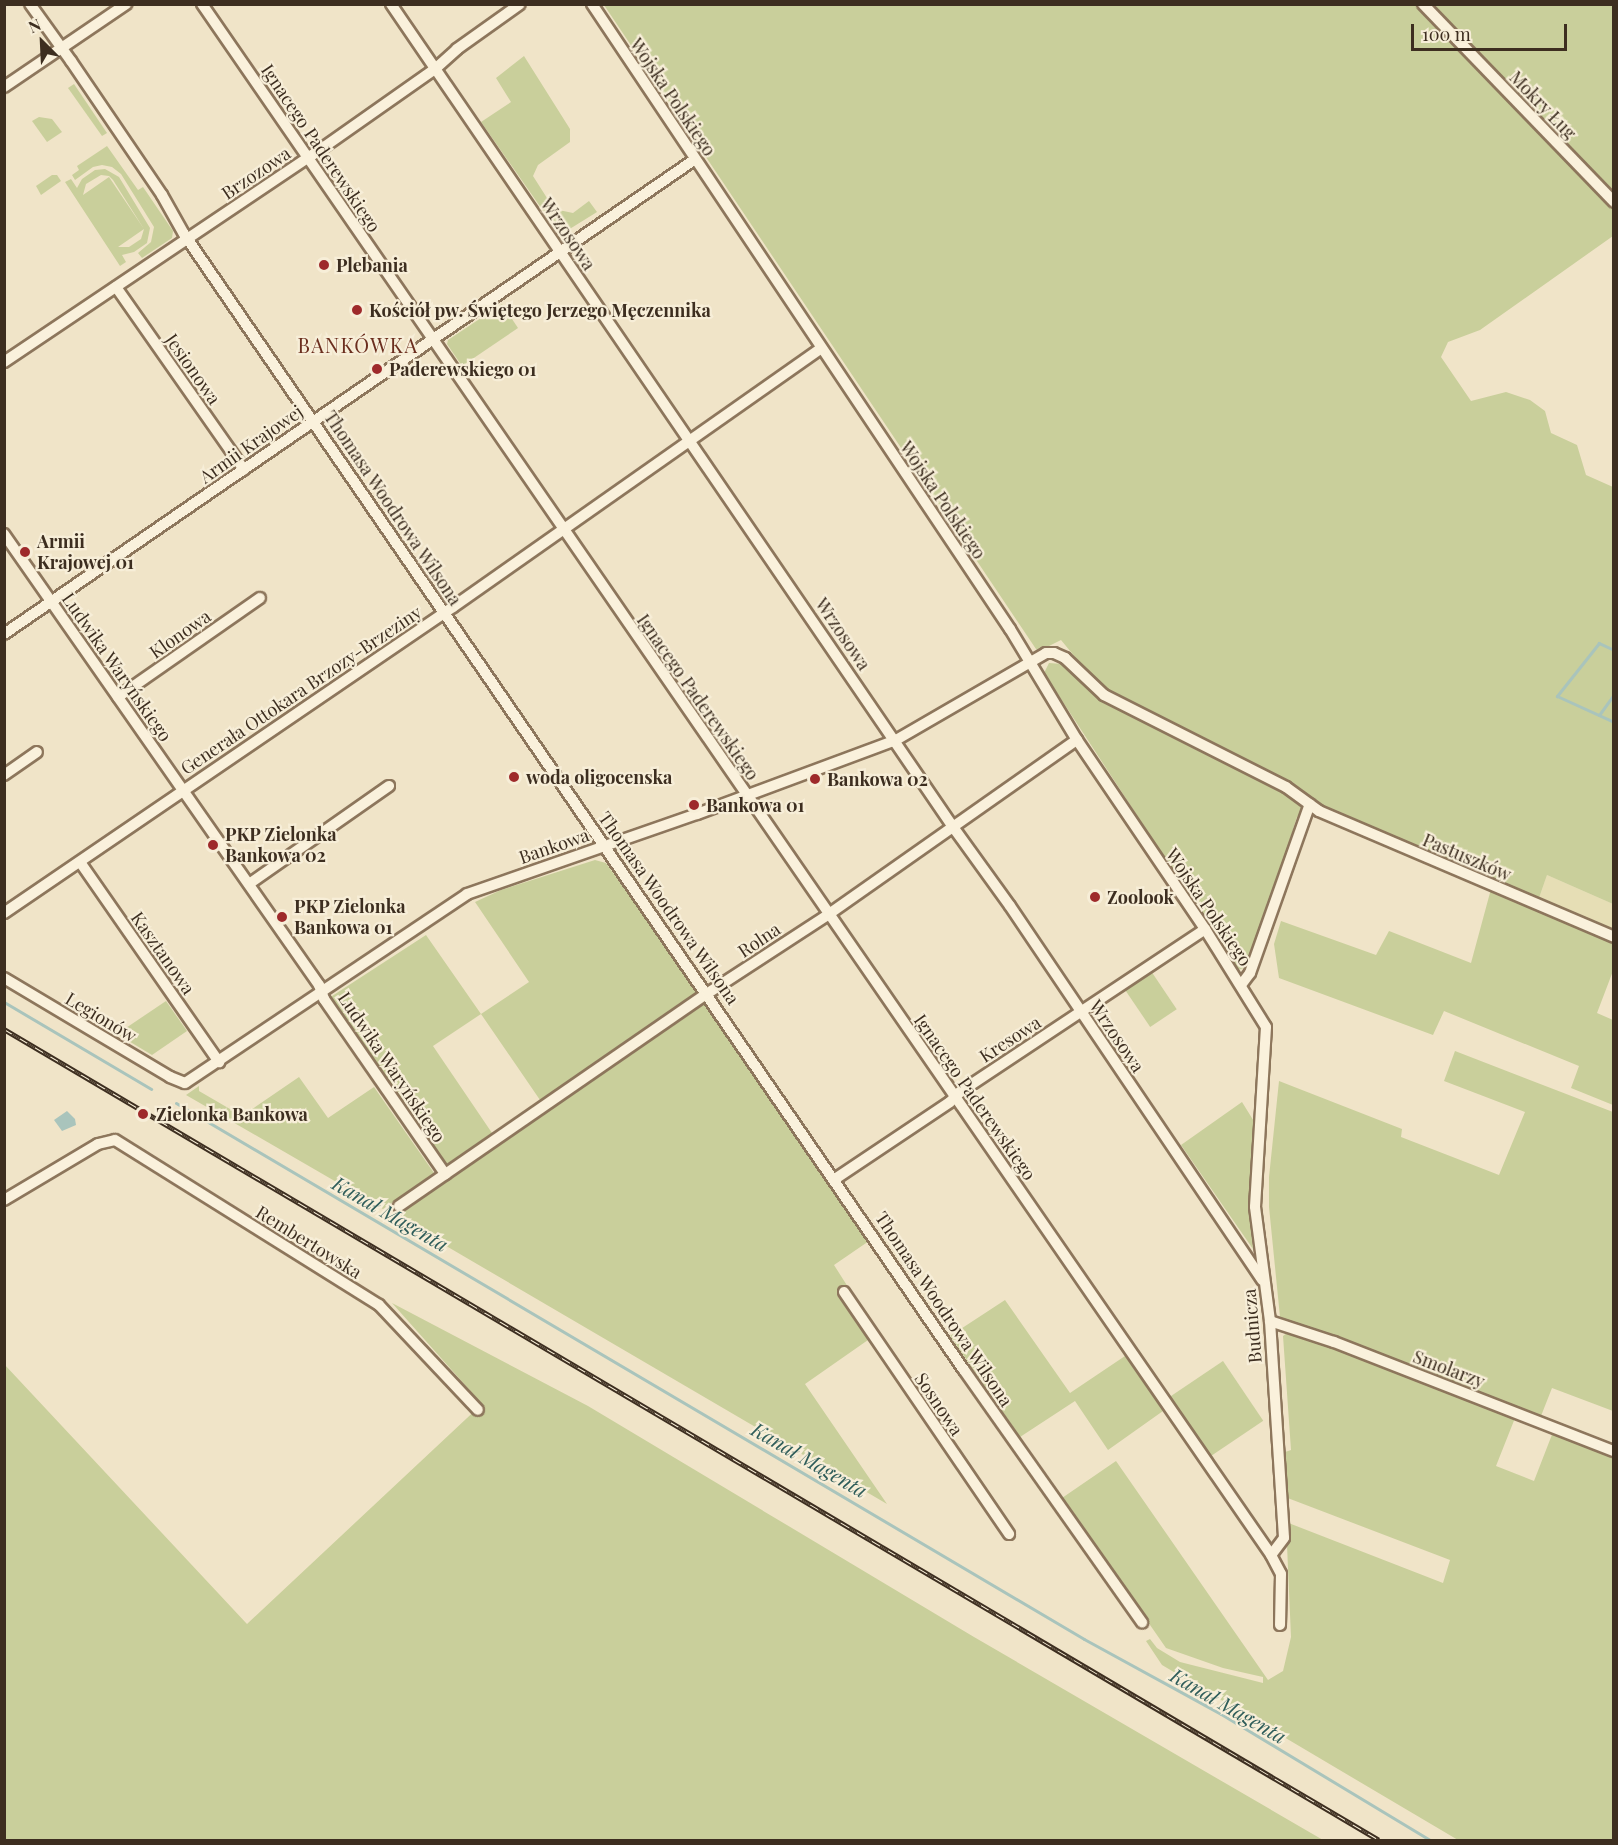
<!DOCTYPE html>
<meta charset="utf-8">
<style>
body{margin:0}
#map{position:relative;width:1618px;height:1845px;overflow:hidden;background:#f0e4c8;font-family:"Playfair Display",serif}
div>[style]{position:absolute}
.farmland>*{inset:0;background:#e6deb5}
.green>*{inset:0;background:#c9cf9b;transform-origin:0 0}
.water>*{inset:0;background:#a9c4bc}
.stream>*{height:3px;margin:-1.5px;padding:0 1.5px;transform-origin:1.5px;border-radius:1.5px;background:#a9c4bc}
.roads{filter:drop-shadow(2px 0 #8d765c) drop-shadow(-2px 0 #8d765c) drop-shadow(0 2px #8d765c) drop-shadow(0 -2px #8d765c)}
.street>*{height:10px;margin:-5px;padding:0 5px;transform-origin:5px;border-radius:5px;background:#faf1dc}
.rail>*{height:5px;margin-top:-2.5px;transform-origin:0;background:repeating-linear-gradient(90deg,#f7eed8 0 9px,#3d2e20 0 18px);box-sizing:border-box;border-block:2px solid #3d2e20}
.dots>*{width:16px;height:16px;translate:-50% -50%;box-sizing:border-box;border:3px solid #f7eed8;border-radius:50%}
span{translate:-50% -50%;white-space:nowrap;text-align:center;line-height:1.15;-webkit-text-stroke:4.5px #f7eed8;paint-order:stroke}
.street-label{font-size:18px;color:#3d2e20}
.poi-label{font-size:18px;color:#3d2e20;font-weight:700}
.left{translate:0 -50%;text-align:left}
.neighbourhood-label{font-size:20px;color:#6b2e1e;letter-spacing:1.5px}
.water-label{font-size:20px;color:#2f5d5a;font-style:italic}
.frame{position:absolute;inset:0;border:6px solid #3d2e20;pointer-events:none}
.north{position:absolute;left:12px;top:12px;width:60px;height:60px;-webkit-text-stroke:4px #f7eed8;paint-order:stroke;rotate:336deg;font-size:16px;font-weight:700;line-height:24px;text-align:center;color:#3d2e20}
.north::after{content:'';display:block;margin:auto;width:21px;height:27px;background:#3d2e20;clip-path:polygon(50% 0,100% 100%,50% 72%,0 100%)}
.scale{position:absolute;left:1411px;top:24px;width:156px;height:27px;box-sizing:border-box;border:3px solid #3d2e20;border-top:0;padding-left:8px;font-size:18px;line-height:21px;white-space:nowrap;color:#3d2e20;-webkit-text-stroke:4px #f7eed8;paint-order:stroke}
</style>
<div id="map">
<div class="farmland">
<div style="clip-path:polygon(1547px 875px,1613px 904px,1613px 930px,1539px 898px)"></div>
</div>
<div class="green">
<div style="clip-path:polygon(604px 5px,1613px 5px,1613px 236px,1480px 330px,1448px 342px,1441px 357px,1471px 401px,1506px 392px,1530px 400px,1545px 411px,1551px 433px,1577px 445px,1586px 475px,1613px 487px,1613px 904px,1547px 875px,1539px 898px,1315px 806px,1297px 817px,1249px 966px,1238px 970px,1044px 673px,1049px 663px,1062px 664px,1075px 657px,1061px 640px,1039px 651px,1036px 649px)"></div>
<div style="clip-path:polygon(524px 56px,570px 129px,570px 142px,538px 165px,533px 176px,554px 209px,573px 213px,589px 201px,597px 212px,560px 235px,481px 122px,511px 102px,496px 78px)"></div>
<div style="clip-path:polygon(74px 84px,107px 133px,102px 136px,68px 88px)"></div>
<div style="clip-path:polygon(39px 117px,52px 119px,62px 132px,47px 142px,32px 121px)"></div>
<div style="clip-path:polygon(107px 146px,138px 190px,143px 187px,173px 231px,172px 238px,142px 258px,138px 253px,151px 242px,154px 227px,121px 174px,112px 167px,102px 165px,93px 167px,75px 180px,72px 175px,79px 170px,77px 166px)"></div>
<div style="clip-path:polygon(evenodd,105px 169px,119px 177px,150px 228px,147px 243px,134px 252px,122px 255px,126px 262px,120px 266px,65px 182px,71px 179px,77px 188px,82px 179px,95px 170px,105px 169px,101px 175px,109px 176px,113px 180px,144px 229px,109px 177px,83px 195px,86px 184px,101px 175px,105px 169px,144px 229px,141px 239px,129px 247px,118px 247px,144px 229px)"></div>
<div style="clip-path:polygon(52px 175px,57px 175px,61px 181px,41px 195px,36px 186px)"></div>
<div style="clip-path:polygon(502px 304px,518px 328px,462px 366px,447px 344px,448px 340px)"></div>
<div style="clip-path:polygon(595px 860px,606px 863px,699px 992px,540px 1100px,481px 1014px,433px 1046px,492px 1133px,444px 1166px,329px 998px,426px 935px,481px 1014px,529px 982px,475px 902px,501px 890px)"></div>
<div style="clip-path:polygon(1491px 889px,1613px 941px,1613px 971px,1597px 1013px,1613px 1020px,1613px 1105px,1571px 1088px,1579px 1066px,1444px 1011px,1433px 1035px,1279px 978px,1274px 944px,1281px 921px,1376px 955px,1389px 931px,1471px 963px)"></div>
<div style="left:1151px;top:971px;width:46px;height:32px;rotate:56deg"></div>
<div style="clip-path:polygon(166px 1001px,187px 1031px,152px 1055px,117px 1034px)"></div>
<div style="clip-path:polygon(706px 1003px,869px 1241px,834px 1265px,848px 1287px,837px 1295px,868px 1340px,805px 1384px,887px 1504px,395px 1216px)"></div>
<div style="clip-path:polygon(1455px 1051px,1613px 1112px,1613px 1411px,1552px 1388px,1541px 1416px,1280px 1317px,1269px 1207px,1269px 1177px,1279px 1081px,1402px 1129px,1401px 1137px,1499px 1175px,1525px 1112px,1444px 1081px)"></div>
<div style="clip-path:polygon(299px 1077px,328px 1118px,374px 1087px,434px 1173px,383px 1209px,186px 1095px,199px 1086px,199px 1091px,242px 1116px)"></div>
<div style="clip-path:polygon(1242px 1102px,1255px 1123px,1250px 1200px,1253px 1249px,1181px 1145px)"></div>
<div style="clip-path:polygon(1005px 1300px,1070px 1393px,1125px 1356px,1163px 1411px,1108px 1450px,1075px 1401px,1020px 1437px,950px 1336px)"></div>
<div style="clip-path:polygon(392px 1303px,588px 1406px,974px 1637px,1323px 1840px,5px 1840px,4px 1364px,247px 1624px,482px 1404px)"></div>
<div style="clip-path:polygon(1291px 1330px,1515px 1418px,1496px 1466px,1534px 1481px,1553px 1432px,1613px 1455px,1613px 1840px,1458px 1840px,1162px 1665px,1146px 1641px,1150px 1639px,1157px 1648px,1180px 1662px,1263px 1683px,1263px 1677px,1223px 1668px,1166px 1648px,1062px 1498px,1116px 1461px,1268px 1680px,1283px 1671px,1291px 1637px,1286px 1522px,1443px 1583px,1450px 1560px,1285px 1497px,1282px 1453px,1291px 1450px,1283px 1336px)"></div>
<div style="left:1223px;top:1361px;width:72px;height:64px;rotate:56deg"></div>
</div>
<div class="water">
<div style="clip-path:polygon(67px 1111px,75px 1119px,76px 1125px,62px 1131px,54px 1120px)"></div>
</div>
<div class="stream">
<div style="left:1614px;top:650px;width:17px;rotate:-155deg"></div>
<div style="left:1599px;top:643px;width:68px;rotate:128.4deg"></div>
<div style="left:1557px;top:696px;width:63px;rotate:24.5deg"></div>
<div style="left:1599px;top:715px;width:26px;rotate:-54deg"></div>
<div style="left:4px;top:1002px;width:171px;rotate:30.6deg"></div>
<div style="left:176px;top:1103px;width:1054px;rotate:30.55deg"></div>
<div style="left:1084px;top:1639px;width:156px;rotate:28.7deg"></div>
<div style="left:1221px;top:1714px;width:244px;rotate:31.1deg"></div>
</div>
<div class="roads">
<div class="street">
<div style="left:30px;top:4px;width:70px;rotate:54.3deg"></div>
<div style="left:71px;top:61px;width:162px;rotate:55.8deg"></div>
<div style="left:162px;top:195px;width:45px;rotate:60.6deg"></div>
<div style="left:184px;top:234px;width:1378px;rotate:55.53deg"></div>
<div style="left:964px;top:1370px;width:309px;rotate:54.8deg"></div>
<div style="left:202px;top:4px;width:1884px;rotate:55.42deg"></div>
<div style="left:1271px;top:1555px;width:21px;rotate:62deg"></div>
<div style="left:1281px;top:1574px;width:51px;rotate:91.1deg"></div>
<div style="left:391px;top:4px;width:997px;rotate:55.67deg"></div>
<div style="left:953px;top:827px;width:97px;rotate:54.2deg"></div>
<div style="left:1010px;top:906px;width:451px;rotate:56deg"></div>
<div style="left:592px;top:4px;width:752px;rotate:56.23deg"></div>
<div style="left:1010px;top:629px;width:130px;rotate:58.9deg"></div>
<div style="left:1077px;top:740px;width:228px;rotate:55.9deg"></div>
<div style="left:1205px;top:929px;width:115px;rotate:58.1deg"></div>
<div style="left:1266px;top:1027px;width:180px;rotate:93.5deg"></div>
<div style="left:1255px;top:1207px;width:115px;rotate:82.5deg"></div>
<div style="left:1270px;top:1321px;width:217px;rotate:86.3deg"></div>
<div style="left:1284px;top:1538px;width:21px;rotate:127deg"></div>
<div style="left:1423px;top:4px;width:275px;rotate:46deg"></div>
<div style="left:4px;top:87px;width:148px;rotate:-34.2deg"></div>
<div style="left:116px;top:287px;width:223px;rotate:55deg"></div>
<div style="left:4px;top:362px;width:373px;rotate:-33.9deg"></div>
<div style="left:314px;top:154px;width:148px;rotate:-35.1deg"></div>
<div style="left:435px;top:69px;width:30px;rotate:-42deg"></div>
<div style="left:457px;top:49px;width:77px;rotate:-35.5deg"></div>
<div style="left:4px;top:534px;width:550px;rotate:55.07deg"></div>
<div style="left:319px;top:985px;width:15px;rotate:70deg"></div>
<div style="left:324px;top:999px;width:213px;rotate:55.3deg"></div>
<div style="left:4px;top:634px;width:837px;rotate:-34.49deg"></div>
<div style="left:118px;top:697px;width:173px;rotate:-34.9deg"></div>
<div style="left:4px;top:775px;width:40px;rotate:-34.9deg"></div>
<div style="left:80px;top:862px;width:244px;rotate:55.2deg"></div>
<div style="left:249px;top:884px;width:171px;rotate:-35deg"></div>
<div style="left:4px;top:913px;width:543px;rotate:-34.27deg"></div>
<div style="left:453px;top:607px;width:450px;rotate:-35.1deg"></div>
<div style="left:4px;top:978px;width:193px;rotate:30.8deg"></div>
<div style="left:170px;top:1077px;width:16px;rotate:22deg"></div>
<div style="left:185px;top:1083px;width:339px;rotate:-33.8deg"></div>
<div style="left:467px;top:894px;width:244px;rotate:-19.2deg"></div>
<div style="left:697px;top:814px;width:212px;rotate:-20.4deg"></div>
<div style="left:896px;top:740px;width:173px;rotate:-30.1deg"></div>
<div style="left:1046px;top:653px;width:8px"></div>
<div style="left:1054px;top:653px;width:12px;rotate:24deg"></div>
<div style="left:1065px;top:658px;width:54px;rotate:43.5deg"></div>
<div style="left:1104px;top:695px;width:204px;rotate:26.8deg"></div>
<div style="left:1286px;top:787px;width:41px;rotate:36deg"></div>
<div style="left:1319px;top:811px;width:321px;rotate:23.1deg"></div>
<div style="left:1241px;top:985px;width:15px;rotate:-53deg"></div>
<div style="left:1250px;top:973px;width:179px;rotate:-70.5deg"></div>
<div style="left:835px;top:1179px;width:138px;rotate:-33.8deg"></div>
<div style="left:950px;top:1102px;width:14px;rotate:-45deg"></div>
<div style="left:960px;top:1092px;width:294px;rotate:-33.6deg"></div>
<div style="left:4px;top:1200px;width:109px;rotate:-30.8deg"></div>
<div style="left:98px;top:1144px;width:17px;rotate:-13deg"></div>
<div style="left:115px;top:1140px;width:311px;rotate:32deg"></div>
<div style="left:379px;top:1305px;width:144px;rotate:46.7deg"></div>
<div style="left:399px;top:1206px;width:375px;rotate:-34.6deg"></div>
<div style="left:708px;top:993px;width:145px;rotate:-33.1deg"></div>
<div style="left:829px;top:914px;width:303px;rotate:-35.1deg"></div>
<div style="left:844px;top:1292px;width:293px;rotate:55.7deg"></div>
<div style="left:1270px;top:1321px;width:67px;rotate:18.2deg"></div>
<div style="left:1334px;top:1342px;width:300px;rotate:21.3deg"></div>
</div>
</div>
<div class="rail">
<div style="left:4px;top:1029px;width:1596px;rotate:30.53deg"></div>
</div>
<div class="dots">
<div style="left:324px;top:265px;background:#9e2a2b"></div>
<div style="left:357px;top:310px;background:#9e2a2b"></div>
<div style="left:377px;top:369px;background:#9e2a2b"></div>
<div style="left:25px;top:552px;background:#9e2a2b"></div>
<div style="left:514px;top:777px;background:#9e2a2b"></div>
<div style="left:815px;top:779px;background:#9e2a2b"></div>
<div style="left:694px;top:805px;background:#9e2a2b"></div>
<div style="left:213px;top:845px;background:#9e2a2b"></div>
<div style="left:1095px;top:897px;background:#9e2a2b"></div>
<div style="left:282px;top:917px;background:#9e2a2b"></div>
<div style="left:143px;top:1114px;background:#9e2a2b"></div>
</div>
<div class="street-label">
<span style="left:673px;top:97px;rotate:56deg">Wojska Polskiego</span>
<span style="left:1543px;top:105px;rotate:46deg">Mokry Ług</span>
<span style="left:321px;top:148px;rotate:56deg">Ignacego Paderewskiego</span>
<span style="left:256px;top:173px;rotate:-34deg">Brzozowa</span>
<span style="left:568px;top:234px;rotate:56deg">Wrzosowa</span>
<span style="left:193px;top:369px;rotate:55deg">Jesionowa</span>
<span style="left:251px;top:444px;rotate:-35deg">Armii Krajowej</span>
<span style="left:943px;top:500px;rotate:56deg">Wojska Polskiego</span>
<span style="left:393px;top:508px;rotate:56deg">Thomasa Woodrowa Wilsona</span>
<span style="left:180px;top:634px;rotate:-35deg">Klonowa</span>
<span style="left:843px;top:634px;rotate:56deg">Wrzosowa</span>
<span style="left:117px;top:667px;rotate:55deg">Ludwika Waryńskiego</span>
<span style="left:301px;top:690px;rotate:-34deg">Generała Ottokara Brzozy-Brzeziny</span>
<span style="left:698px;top:697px;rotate:55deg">Ignacego Paderewskiego</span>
<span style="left:554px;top:846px;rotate:-19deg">Bankowa</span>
<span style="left:1467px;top:857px;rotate:23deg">Pastuszków</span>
<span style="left:1209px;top:907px;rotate:56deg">Wojska Polskiego</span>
<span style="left:669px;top:908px;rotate:55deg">Thomasa Woodrowa Wilsona</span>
<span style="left:759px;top:940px;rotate:-34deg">Rolna</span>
<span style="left:163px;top:953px;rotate:55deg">Kasztanowa</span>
<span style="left:101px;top:1017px;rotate:31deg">Legionów</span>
<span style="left:1117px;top:1036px;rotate:56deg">Wrzosowa</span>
<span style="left:1010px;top:1039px;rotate:-33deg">Kresowa</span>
<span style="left:392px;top:1067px;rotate:56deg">Ludwika Waryńskiego</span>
<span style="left:975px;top:1097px;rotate:55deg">Ignacego Paderewskiego</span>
<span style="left:309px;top:1242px;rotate:32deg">Rembertowska</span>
<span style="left:944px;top:1309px;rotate:56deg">Thomasa Woodrowa Wilsona</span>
<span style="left:1252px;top:1326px;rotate:-95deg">Budnicza</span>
<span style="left:1449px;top:1369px;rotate:21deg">Smolarzy</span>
<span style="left:939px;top:1404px;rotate:56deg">Sosnowa</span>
</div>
<div class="poi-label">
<span class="left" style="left:336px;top:265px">Plebania</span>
<span class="left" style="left:369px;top:310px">Kościół pw. Świętego Jerzego Męczennika</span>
<span class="left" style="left:389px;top:369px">Paderewskiego 01</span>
<span class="left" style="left:37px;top:552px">Armii<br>Krajowej 01</span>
<span class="left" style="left:526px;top:777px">woda oligocenska</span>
<span class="left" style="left:827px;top:779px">Bankowa 02</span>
<span class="left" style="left:706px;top:805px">Bankowa 01</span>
<span class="left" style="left:225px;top:845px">PKP Zielonka<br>Bankowa 02</span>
<span class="left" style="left:1107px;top:897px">Zoolook</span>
<span class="left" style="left:294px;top:917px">PKP Zielonka<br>Bankowa 01</span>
<span class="left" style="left:156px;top:1114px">Zielonka Bankowa</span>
</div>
<div class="neighbourhood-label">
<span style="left:358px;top:344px">BANKÓWKA</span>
</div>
<div class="water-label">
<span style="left:391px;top:1213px;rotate:30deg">Kanał Magenta</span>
<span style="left:810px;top:1459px;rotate:30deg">Kanał Magenta</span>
<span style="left:1229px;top:1705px;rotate:30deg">Kanał Magenta</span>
</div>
<div class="frame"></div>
<div class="north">N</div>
<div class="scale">100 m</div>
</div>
